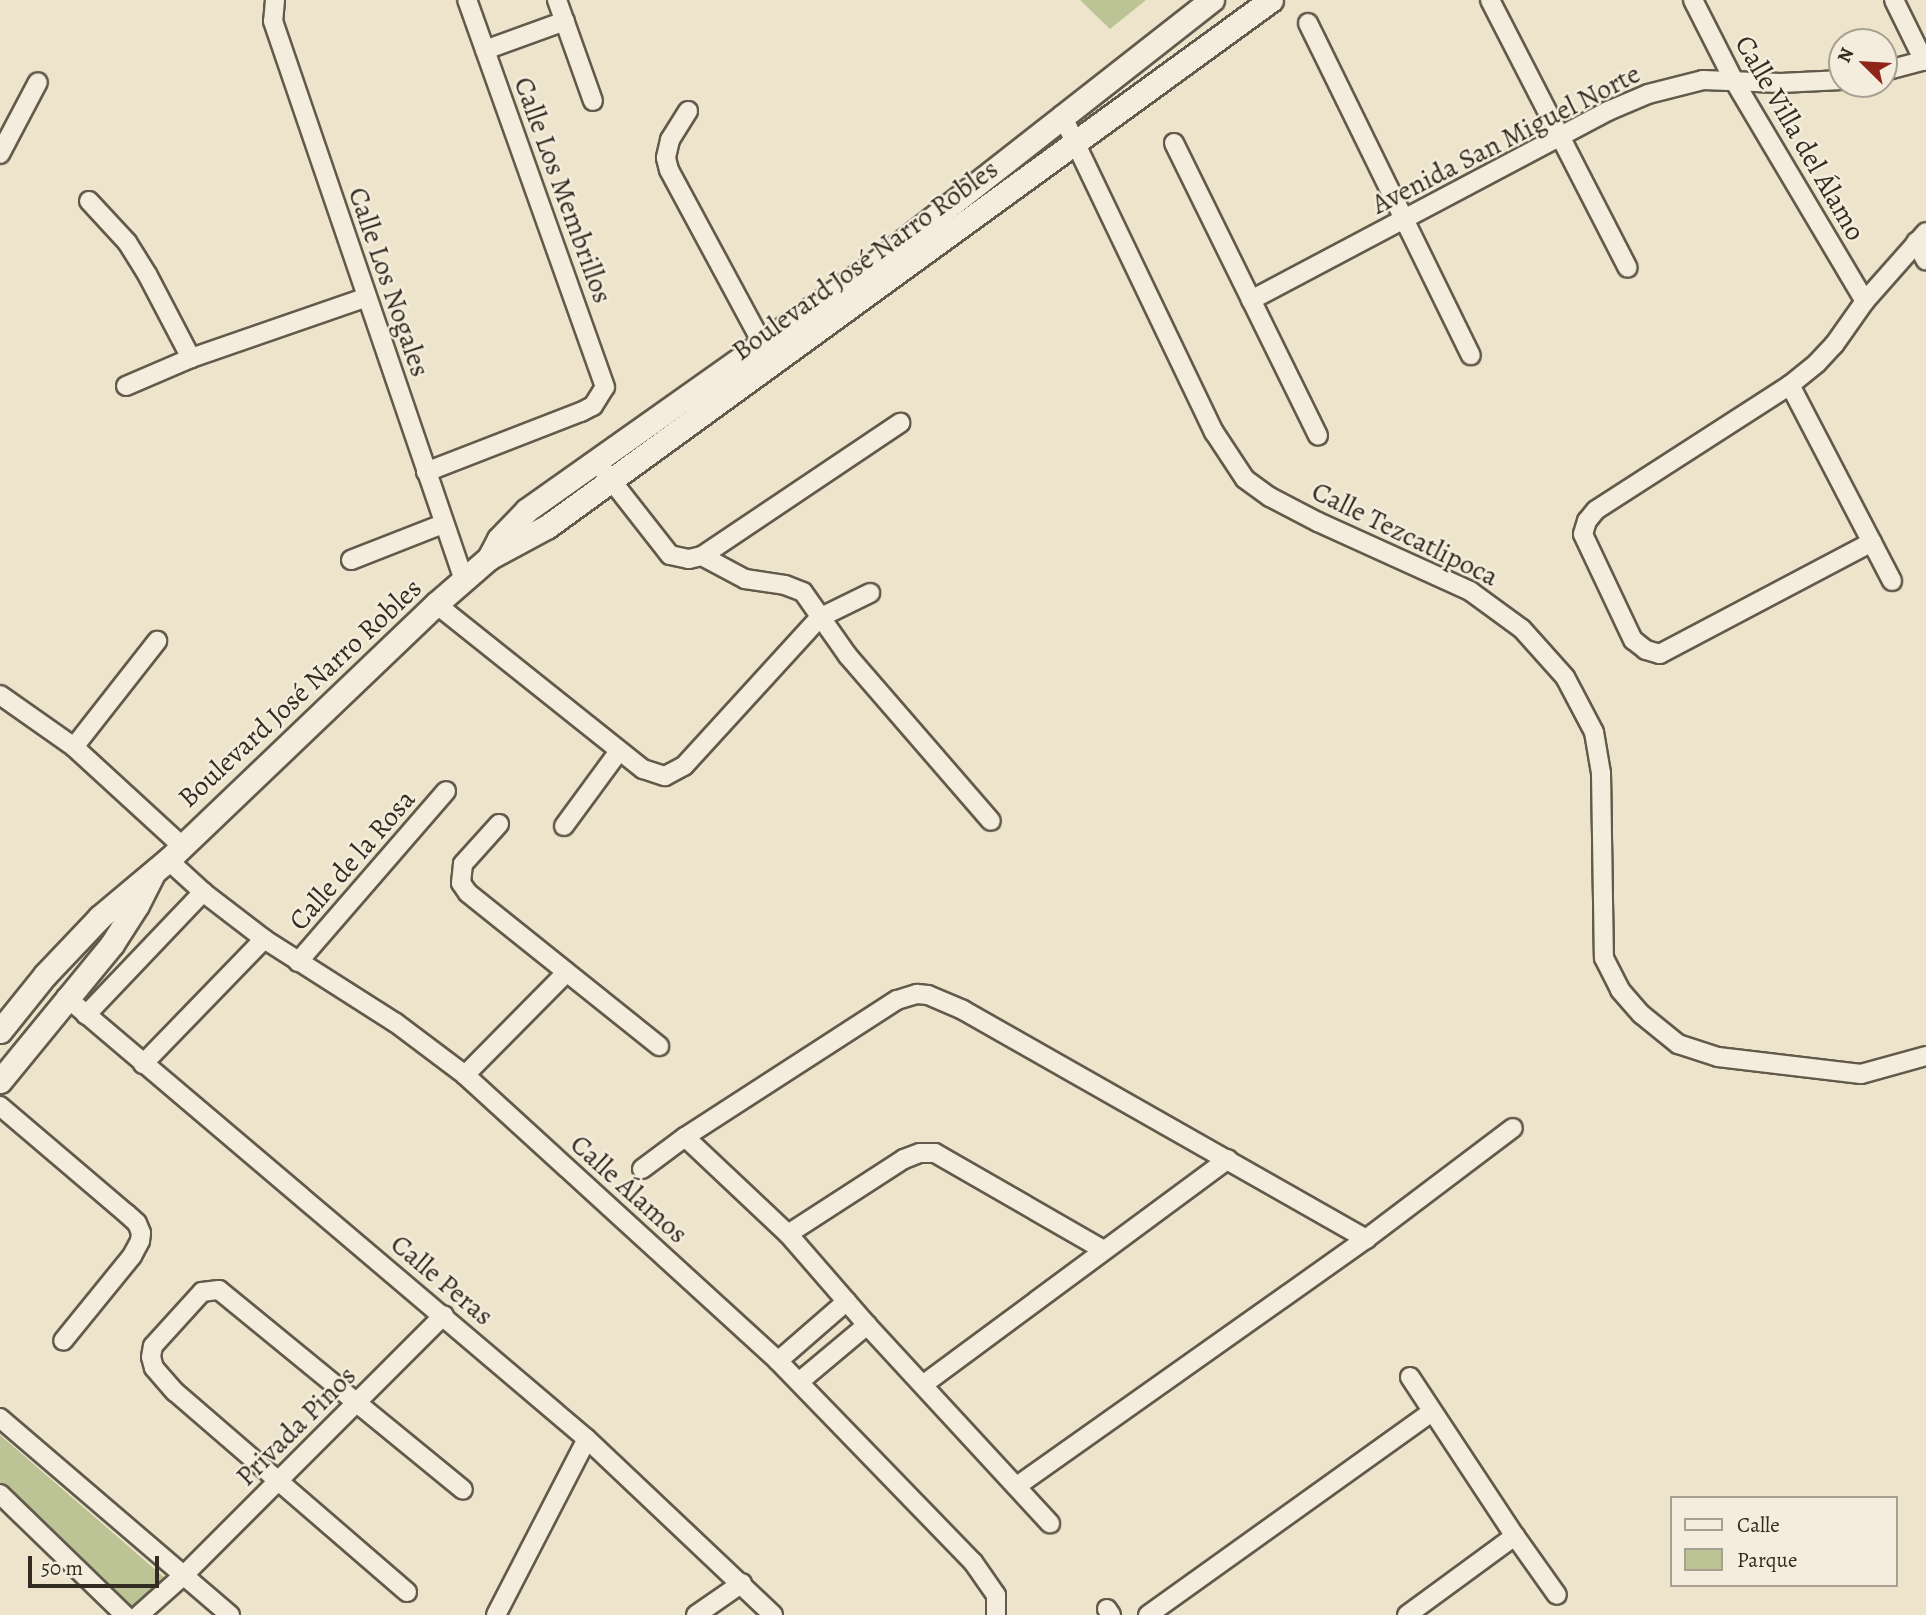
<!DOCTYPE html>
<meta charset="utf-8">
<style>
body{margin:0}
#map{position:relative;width:1926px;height:1615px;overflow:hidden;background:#eee4cb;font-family:Alegreya,serif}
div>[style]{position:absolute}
.green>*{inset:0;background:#bcc395}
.roads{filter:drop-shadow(2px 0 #625a4c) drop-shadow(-2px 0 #625a4c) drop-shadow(0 2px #625a4c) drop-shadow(0 -2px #625a4c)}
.street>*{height:18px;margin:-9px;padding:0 9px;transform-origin:9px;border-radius:9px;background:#f4eddd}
.secondary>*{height:23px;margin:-11.5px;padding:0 11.5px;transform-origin:11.5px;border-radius:11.5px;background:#f4eddd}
span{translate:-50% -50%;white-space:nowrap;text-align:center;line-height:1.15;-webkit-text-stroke:5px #f4eddd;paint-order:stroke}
.street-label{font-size:28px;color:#342c22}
.legend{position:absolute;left:1670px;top:1496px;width:228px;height:91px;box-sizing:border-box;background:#f4eddd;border:2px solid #a7a092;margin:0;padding:9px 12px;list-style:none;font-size:21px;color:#342c22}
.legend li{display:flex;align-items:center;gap:14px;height:35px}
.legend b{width:35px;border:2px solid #a7a092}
.north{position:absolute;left:1828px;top:28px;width:70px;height:70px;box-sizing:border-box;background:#f4eddd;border:2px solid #a7a092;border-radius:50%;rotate:294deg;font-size:19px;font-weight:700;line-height:28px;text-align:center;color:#342c22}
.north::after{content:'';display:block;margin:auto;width:24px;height:32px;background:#8f2418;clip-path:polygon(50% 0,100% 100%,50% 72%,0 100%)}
.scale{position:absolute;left:28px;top:1556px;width:131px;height:32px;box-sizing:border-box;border:4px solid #342c22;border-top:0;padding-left:9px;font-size:21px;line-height:24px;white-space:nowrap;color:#342c22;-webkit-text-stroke:5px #f4eddd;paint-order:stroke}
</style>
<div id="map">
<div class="green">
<div style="clip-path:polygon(1080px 0,1146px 0,1110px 29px)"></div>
<div style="clip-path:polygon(0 1435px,165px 1578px,129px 1609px,0 1483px)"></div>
</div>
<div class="roads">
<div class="street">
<div style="left:275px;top:0;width:21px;rotate:95deg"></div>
<div style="left:273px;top:21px;width:591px;rotate:71.14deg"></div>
<div style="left:557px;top:0;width:107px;rotate:70.4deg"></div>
<div style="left:1490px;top:0;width:301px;rotate:62.8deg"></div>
<div style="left:1693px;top:0;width:89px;rotate:63.1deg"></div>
<div style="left:1733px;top:79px;width:258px;rotate:59.3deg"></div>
<div style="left:1894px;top:0;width:68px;rotate:63.8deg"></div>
<div style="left:1308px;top:23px;width:370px;rotate:63.9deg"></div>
<div style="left:485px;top:50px;width:85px;rotate:-19.9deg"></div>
<div style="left:1884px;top:71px;width:43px;rotate:-14.7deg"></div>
<div style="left:688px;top:111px;width:34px;rotate:122deg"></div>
<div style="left:670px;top:140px;width:18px;rotate:103deg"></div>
<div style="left:666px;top:158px;width:12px;rotate:76deg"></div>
<div style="left:669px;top:170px;width:207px;rotate:61.7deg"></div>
<div style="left:1062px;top:115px;width:352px;rotate:64.4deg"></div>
<div style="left:1214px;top:432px;width:56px;rotate:56.6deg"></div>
<div style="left:1245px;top:479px;width:31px;rotate:36deg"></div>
<div style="left:1270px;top:497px;width:54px;rotate:27.5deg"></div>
<div style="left:1318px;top:522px;width:167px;rotate:24.4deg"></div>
<div style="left:1470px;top:591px;width:64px;rotate:36.2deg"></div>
<div style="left:1522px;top:629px;width:64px;rotate:48.1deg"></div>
<div style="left:1565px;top:677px;width:62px;rotate:62.2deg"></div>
<div style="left:1594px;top:732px;width:42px;rotate:80.3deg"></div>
<div style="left:1601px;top:773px;width:185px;rotate:89.1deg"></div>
<div style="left:1604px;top:958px;width:36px;rotate:63deg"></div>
<div style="left:1620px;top:990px;width:32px;rotate:49deg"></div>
<div style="left:1641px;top:1014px;width:48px;rotate:39deg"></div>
<div style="left:1678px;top:1044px;width:42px;rotate:18deg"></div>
<div style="left:1718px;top:1057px;width:144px;rotate:6.8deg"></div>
<div style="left:1861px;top:1074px;width:67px;rotate:-15.5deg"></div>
<div style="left:1174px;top:143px;width:326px;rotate:63.8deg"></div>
<div style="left:0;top:154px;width:81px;rotate:-62.2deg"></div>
<div style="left:89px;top:201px;width:56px;rotate:47.2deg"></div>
<div style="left:127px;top:242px;width:38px;rotate:58deg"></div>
<div style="left:147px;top:274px;width:95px;rotate:62.4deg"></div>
<div style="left:1916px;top:242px;width:21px;rotate:62deg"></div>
<div style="left:1251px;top:300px;width:404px;rotate:-27.9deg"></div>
<div style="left:1608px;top:111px;width:43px;rotate:-23deg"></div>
<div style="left:1648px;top:94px;width:57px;rotate:-14.3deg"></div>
<div style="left:1703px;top:80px;width:78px;rotate:2.2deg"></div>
<div style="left:1781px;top:83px;width:61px;rotate:-2.8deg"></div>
<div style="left:1790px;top:385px;width:221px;rotate:62.5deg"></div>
<div style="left:126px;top:386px;width:71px;rotate:-23.3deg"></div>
<div style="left:191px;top:358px;width:186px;rotate:-19.1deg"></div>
<div style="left:597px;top:462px;width:118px;rotate:51.9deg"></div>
<div style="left:670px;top:555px;width:19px;rotate:12deg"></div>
<div style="left:689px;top:559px;width:13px;rotate:-13deg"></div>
<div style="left:702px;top:556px;width:239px;rotate:-33.9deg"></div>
<div style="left:426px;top:472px;width:166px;rotate:-21.2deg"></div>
<div style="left:581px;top:412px;width:13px;rotate:-27deg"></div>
<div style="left:593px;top:406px;width:22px;rotate:-58deg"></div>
<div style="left:605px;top:387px;width:411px;rotate:-109.6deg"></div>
<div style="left:1872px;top:542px;width:240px;rotate:152.2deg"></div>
<div style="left:1660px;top:654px;width:15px;rotate:-164deg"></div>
<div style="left:1646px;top:650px;width:16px;rotate:-142deg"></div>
<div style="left:1633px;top:640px;width:117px;rotate:-115.3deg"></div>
<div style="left:1583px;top:534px;width:14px;rotate:-73deg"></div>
<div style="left:1587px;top:521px;width:14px;rotate:-51deg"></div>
<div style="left:1596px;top:510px;width:231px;rotate:-32.8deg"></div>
<div style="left:1790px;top:385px;width:35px;rotate:-39deg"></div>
<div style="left:1817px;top:363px;width:25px;rotate:-47deg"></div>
<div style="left:1834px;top:345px;width:54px;rotate:-54.8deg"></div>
<div style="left:1865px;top:301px;width:92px;rotate:-48.5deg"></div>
<div style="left:702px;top:556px;width:49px;rotate:28.1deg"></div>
<div style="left:745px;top:579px;width:40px;rotate:8.5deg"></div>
<div style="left:785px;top:585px;width:19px;rotate:21deg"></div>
<div style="left:803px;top:592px;width:78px;rotate:54.9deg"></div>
<div style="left:848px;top:656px;width:218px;rotate:49.1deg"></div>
<div style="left:351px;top:560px;width:99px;rotate:-21.4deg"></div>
<div style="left:436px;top:604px;width:265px;rotate:38.6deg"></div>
<div style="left:643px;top:769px;width:23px;rotate:18deg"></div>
<div style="left:665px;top:776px;width:21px;rotate:-28deg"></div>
<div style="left:684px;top:766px;width:200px;rotate:-47.6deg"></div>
<div style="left:819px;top:618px;width:57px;rotate:-26.1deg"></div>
<div style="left:0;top:695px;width:90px;rotate:35.1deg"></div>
<div style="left:74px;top:747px;width:147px;rotate:42.5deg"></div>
<div style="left:74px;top:747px;width:135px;rotate:-51.9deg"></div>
<div style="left:499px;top:824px;width:54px;rotate:132deg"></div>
<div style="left:463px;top:864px;width:19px;rotate:96deg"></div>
<div style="left:461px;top:883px;width:12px;rotate:55deg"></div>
<div style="left:468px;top:893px;width:245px;rotate:38.7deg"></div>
<div style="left:564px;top:826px;width:93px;rotate:-53.7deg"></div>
<div style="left:168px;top:860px;width:47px;rotate:42.4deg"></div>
<div style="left:203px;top:892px;width:77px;rotate:37.6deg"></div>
<div style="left:264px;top:939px;width:156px;rotate:32.5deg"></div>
<div style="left:396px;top:1023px;width:86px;rotate:37deg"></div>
<div style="left:465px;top:1075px;width:424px;rotate:42.4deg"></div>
<div style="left:778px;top:1361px;width:280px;rotate:45.9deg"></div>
<div style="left:973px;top:1562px;width:40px;rotate:55.1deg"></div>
<div style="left:996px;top:1595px;width:20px;rotate:90deg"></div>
<div style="left:298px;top:962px;width:226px;rotate:-49.1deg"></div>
<div style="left:66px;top:997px;width:683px;rotate:40.31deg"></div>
<div style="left:587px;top:1439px;width:256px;rotate:43.4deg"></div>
<div style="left:86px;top:1015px;width:170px;rotate:-46.4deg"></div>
<div style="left:143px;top:1064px;width:174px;rotate:-45.9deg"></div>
<div style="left:465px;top:1075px;width:144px;rotate:-45.3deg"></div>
<div style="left:0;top:1106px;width:167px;rotate:40.4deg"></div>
<div style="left:127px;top:1214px;width:13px;rotate:42deg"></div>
<div style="left:137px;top:1223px;width:11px;rotate:68deg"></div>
<div style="left:141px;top:1233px;width:8px;rotate:97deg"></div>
<div style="left:140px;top:1241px;width:17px;rotate:118deg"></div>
<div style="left:132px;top:1256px;width:109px;rotate:129.1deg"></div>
<div style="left:685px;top:1137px;width:141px;rotate:43.3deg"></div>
<div style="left:788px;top:1234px;width:121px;rotate:49deg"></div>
<div style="left:867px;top:1325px;width:270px;rotate:47.3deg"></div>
<div style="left:642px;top:1169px;width:54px;rotate:-36.7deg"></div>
<div style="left:685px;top:1137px;width:252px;rotate:-32.9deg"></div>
<div style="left:897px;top:1000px;width:21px;rotate:-17deg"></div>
<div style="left:917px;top:994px;width:11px;rotate:5deg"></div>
<div style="left:928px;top:995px;width:38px;rotate:23deg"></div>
<div style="left:963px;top:1010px;width:464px;rotate:29.6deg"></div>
<div style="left:788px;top:1234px;width:138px;rotate:-32.9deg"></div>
<div style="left:904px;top:1159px;width:17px;rotate:-21deg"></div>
<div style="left:920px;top:1153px;width:15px"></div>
<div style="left:935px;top:1153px;width:195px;rotate:29.9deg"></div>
<div style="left:778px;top:1361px;width:91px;rotate:-41deg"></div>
<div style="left:1410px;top:1377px;width:191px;rotate:56.6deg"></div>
<div style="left:799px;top:1382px;width:89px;rotate:-40deg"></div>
<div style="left:924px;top:1384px;width:378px;rotate:-36.5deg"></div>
<div style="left:0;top:1418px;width:303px;rotate:40.6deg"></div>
<div style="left:1017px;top:1486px;width:428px;rotate:-35.3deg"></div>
<div style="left:1366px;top:1239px;width:184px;rotate:-37.1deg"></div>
<div style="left:0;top:1494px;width:174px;rotate:44.1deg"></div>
<div style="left:407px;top:1592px;width:306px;rotate:-139.2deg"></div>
<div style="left:175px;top:1392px;width:32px;rotate:-131deg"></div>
<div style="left:154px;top:1368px;width:11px;rotate:-105deg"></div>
<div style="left:151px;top:1357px;width:11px;rotate:-80deg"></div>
<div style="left:153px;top:1346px;width:73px;rotate:-47.8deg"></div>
<div style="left:202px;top:1292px;width:17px;rotate:-7deg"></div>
<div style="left:219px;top:1290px;width:315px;rotate:39.3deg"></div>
<div style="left:1107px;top:1609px;width:7px;rotate:56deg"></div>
<div style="left:139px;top:1615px;width:62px;rotate:-41.7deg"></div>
<div style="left:185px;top:1574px;width:366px;rotate:-45deg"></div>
<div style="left:496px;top:1615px;width:198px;rotate:-62.7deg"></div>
<div style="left:696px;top:1615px;width:56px;rotate:-34.8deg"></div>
<div style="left:1148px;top:1615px;width:349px;rotate:-35.6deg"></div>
<div style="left:1407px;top:1615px;width:134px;rotate:-36.2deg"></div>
<div style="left:1515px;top:1536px;width:72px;rotate:54.6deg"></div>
</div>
<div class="secondary">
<div style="left:489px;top:558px;width:21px;rotate:-62deg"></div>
<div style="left:499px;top:539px;width:40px;rotate:-46deg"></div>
<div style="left:527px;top:510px;width:428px;rotate:-35.3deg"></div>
<div style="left:876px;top:263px;width:427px;rotate:-38.1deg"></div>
<div style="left:0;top:1031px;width:72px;rotate:-51.2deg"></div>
<div style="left:45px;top:975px;width:80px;rotate:-46.5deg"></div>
<div style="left:100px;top:917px;width:89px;rotate:-40deg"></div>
<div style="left:168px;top:860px;width:371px;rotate:-43.7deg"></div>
<div style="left:436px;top:604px;width:70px;rotate:-41deg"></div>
<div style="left:489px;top:558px;width:67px;rotate:-28.5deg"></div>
<div style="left:548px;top:526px;width:894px;rotate:-36.04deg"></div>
<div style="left:0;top:1081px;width:177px;rotate:-50.7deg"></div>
<div style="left:112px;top:944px;width:46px;rotate:-57.3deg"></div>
<div style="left:137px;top:905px;width:33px;rotate:-63deg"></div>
</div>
</div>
<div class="street-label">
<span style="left:1800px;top:138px;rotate:60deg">Calle Villa del Álamo</span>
<span style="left:1506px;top:139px;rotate:-27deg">Avenida San Miguel Norte</span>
<span style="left:563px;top:190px;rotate:70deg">Calle Los Membrillos</span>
<span style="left:865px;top:260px;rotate:-36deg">Boulevard José Narro Robles</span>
<span style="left:389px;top:282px;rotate:71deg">Calle Los Nogales</span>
<span style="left:1405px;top:534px;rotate:26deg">Calle Tezcatlipoca</span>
<span style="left:300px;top:693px;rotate:-43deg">Boulevard José Narro Robles</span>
<span style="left:352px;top:860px;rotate:-49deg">Calle de la Rosa</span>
<span style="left:629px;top:1189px;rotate:42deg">Calle Álamos</span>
<span style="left:442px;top:1280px;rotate:40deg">Calle Peras</span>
<span style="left:296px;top:1426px;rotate:-45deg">Privada Pinos</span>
</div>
<ul class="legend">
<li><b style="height:9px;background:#f4eddd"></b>Calle</li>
<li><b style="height:19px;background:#bcc395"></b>Parque</li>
</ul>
<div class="north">N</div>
<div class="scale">50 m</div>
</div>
